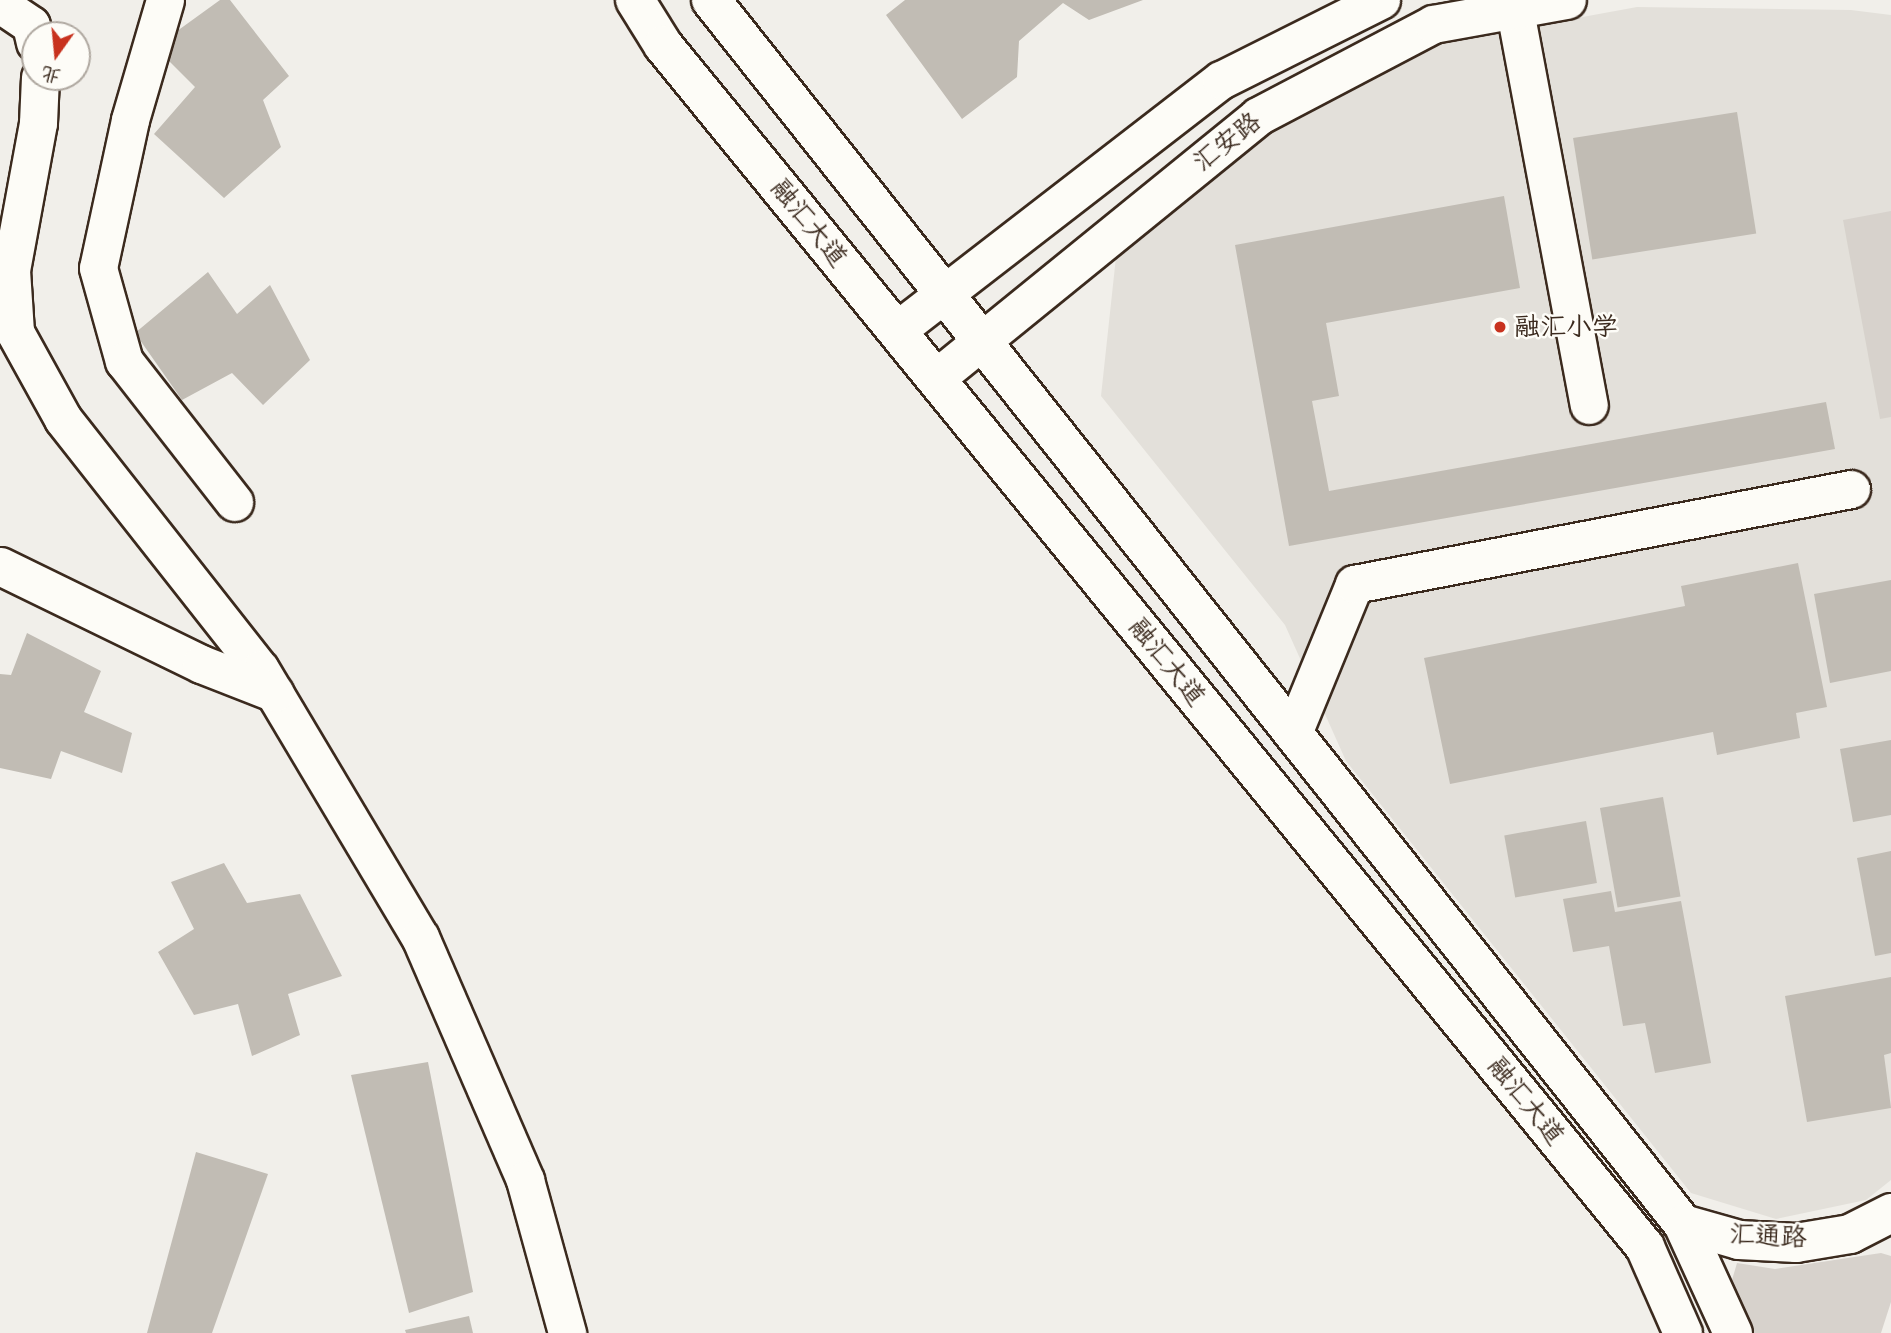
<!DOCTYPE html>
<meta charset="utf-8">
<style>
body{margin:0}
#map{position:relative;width:1891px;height:1333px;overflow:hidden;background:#f1efea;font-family:Itim,"LXGW WenKai TC",sans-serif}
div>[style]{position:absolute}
.built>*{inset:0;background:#e3e0da}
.green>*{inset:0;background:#d7d2cc}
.building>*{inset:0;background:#c1bcb4;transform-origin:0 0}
.roads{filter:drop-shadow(2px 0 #3b2a1e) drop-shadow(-2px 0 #3b2a1e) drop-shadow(0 2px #3b2a1e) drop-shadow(0 -2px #3b2a1e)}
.minor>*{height:37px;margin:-18.5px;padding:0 18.5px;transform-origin:18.5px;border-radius:18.5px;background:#fdfcf7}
.major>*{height:38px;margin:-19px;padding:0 19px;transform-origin:19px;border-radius:19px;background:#fdfcf7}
.dots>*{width:19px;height:19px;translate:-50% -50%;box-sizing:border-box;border:4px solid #fdfcf7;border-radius:50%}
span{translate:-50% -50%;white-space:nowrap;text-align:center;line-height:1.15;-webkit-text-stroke:5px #fdfcf7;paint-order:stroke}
.street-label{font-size:26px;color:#3b2a1e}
.poi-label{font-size:26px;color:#3b2a1e}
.left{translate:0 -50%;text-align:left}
.north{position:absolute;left:21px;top:21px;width:70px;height:70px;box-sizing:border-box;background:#fdfcf7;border:2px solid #afa8a0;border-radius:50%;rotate:195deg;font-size:19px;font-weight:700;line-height:28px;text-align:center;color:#3b2a1e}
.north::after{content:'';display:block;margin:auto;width:24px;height:32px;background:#c8321e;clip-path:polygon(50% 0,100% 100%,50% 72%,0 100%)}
</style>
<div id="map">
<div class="built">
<div style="clip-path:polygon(1637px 7px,1851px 10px,1891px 15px,1891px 1180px,1866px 1200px,1776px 1219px,1691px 1193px,1346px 761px,1285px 625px,1101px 396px,1116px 257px,1268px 128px,1436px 44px)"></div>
</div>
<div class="green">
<div style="clip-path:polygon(1891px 211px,1891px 417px,1880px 419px,1843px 220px)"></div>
<div style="clip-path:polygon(1881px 1253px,1891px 1256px,1891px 1302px,1881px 1333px,1754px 1333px,1732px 1280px,1737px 1263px,1775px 1269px)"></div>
</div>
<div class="building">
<div style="clip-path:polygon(220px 0,230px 0,289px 76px,263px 100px,281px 147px,224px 198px,154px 134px,195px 87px,155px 47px)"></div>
<div style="clip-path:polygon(905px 0,1143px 0,1089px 20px,1063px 3px,1019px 41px,1017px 77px,962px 119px,886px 15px)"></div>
<div style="left:1737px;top:112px;width:123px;height:166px;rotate:81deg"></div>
<div style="clip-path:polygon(1504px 196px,1520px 288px,1326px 323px,1339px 396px,1312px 401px,1329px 491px,1826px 402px,1835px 449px,1289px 546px,1235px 245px)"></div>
<div style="clip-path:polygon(208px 272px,237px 314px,270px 285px,310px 360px,263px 405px,232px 373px,182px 400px,135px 333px)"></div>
<div style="clip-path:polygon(1798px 563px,1827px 707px,1796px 713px,1800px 738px,1717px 755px,1713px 732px,1450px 784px,1424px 658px,1685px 606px,1681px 586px)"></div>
<div style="clip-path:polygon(1891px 580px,1891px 671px,1830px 683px,1814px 594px)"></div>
<div style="clip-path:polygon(27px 633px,101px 671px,84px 712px,132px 733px,122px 773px,61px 751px,51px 779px,0 768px,0 674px,11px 675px)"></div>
<div style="clip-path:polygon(1891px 740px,1891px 815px,1853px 822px,1840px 749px)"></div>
<div style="left:1663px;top:797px;width:101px;height:64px;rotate:80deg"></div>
<div style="left:1586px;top:821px;width:63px;height:83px;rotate:80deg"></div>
<div style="clip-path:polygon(1891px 851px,1891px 953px,1875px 956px,1857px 858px)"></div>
<div style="clip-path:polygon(224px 863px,247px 903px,300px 894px,342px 976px,288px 994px,300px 1035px,252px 1056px,238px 1004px,194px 1015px,158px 952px,194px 929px,171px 882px)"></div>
<div style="clip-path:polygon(1611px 891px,1615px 912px,1681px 901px,1711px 1063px,1655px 1073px,1645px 1023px,1623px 1026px,1609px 946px,1573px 952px,1563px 899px)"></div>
<div style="clip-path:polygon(1891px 977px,1891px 1053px,1884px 1055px,1891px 1108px,1807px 1122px,1785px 996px)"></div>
<div style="clip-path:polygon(428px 1062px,473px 1292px,409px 1313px,351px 1075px)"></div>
<div style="clip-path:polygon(196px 1152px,268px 1174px,212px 1333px,147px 1333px)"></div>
<div style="clip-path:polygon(469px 1316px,473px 1333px,406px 1333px,405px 1330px)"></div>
</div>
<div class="roads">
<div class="minor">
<div style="left:165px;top:0;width:125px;rotate:106.3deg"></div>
<div style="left:130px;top:120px;width:151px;rotate:102.2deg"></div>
<div style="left:98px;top:268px;width:97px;rotate:74.4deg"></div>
<div style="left:124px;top:361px;width:179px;rotate:52deg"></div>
<div style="left:1513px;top:0;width:412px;rotate:79.4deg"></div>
<div style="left:0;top:4px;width:37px;rotate:34deg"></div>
<div style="left:31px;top:25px;width:18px;rotate:77deg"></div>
<div style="left:40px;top:77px;width:46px;rotate:92.5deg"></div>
<div style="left:38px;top:123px;width:149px;rotate:100.4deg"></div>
<div style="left:11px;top:270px;width:62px;rotate:86.3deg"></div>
<div style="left:15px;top:332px;width:99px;rotate:61.1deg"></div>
<div style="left:63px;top:419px;width:318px;rotate:51.8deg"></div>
<div style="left:260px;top:669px;width:312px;rotate:59.2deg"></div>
<div style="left:420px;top:937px;width:265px;rotate:66.6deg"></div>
<div style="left:525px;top:1180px;width:159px;rotate:74.6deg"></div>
<div style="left:897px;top:330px;width:409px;rotate:-37.7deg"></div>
<div style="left:1221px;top:80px;width:179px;rotate:-26.6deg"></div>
<div style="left:936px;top:378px;width:415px;rotate:-39.1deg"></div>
<div style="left:1258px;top:116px;width:198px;rotate:-27.7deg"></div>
<div style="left:1433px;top:24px;width:136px;rotate:-10.2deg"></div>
<div style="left:0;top:566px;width:224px;rotate:26deg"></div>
<div style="left:201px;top:664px;width:79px;rotate:21.4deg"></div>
<div style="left:1293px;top:733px;width:161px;rotate:-67.7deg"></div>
<div style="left:1354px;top:584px;width:506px;rotate:-10.82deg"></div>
</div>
<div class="major">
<div style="left:635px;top:0;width:53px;rotate:58.1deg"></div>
<div style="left:663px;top:45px;width:1552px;rotate:50.75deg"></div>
<div style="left:1645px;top:1247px;width:94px;rotate:66.2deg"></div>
<div style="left:711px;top:0;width:1563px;rotate:51.55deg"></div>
<div style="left:1683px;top:1224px;width:120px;rotate:65.4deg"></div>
<div style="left:1683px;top:1224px;width:58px;rotate:15.9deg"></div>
<div style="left:1739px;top:1240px;width:57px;rotate:3deg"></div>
<div style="left:1796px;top:1243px;width:55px;rotate:-9.5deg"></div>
<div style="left:1850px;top:1234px;width:46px;rotate:-27.1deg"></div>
</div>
</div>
<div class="dots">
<div style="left:1500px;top:327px;background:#c8321e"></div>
</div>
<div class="street-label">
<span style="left:1227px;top:142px;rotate:-38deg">汇安路</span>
<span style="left:809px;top:223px;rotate:51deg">融汇大道</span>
<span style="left:1167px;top:662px;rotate:51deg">融汇大道</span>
<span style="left:1526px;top:1101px;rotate:51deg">融汇大道</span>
<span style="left:1768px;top:1236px;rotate:3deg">汇通路</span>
</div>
<div class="poi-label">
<span class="left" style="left:1514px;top:327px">融汇小学</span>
</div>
<div class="north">北</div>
</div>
